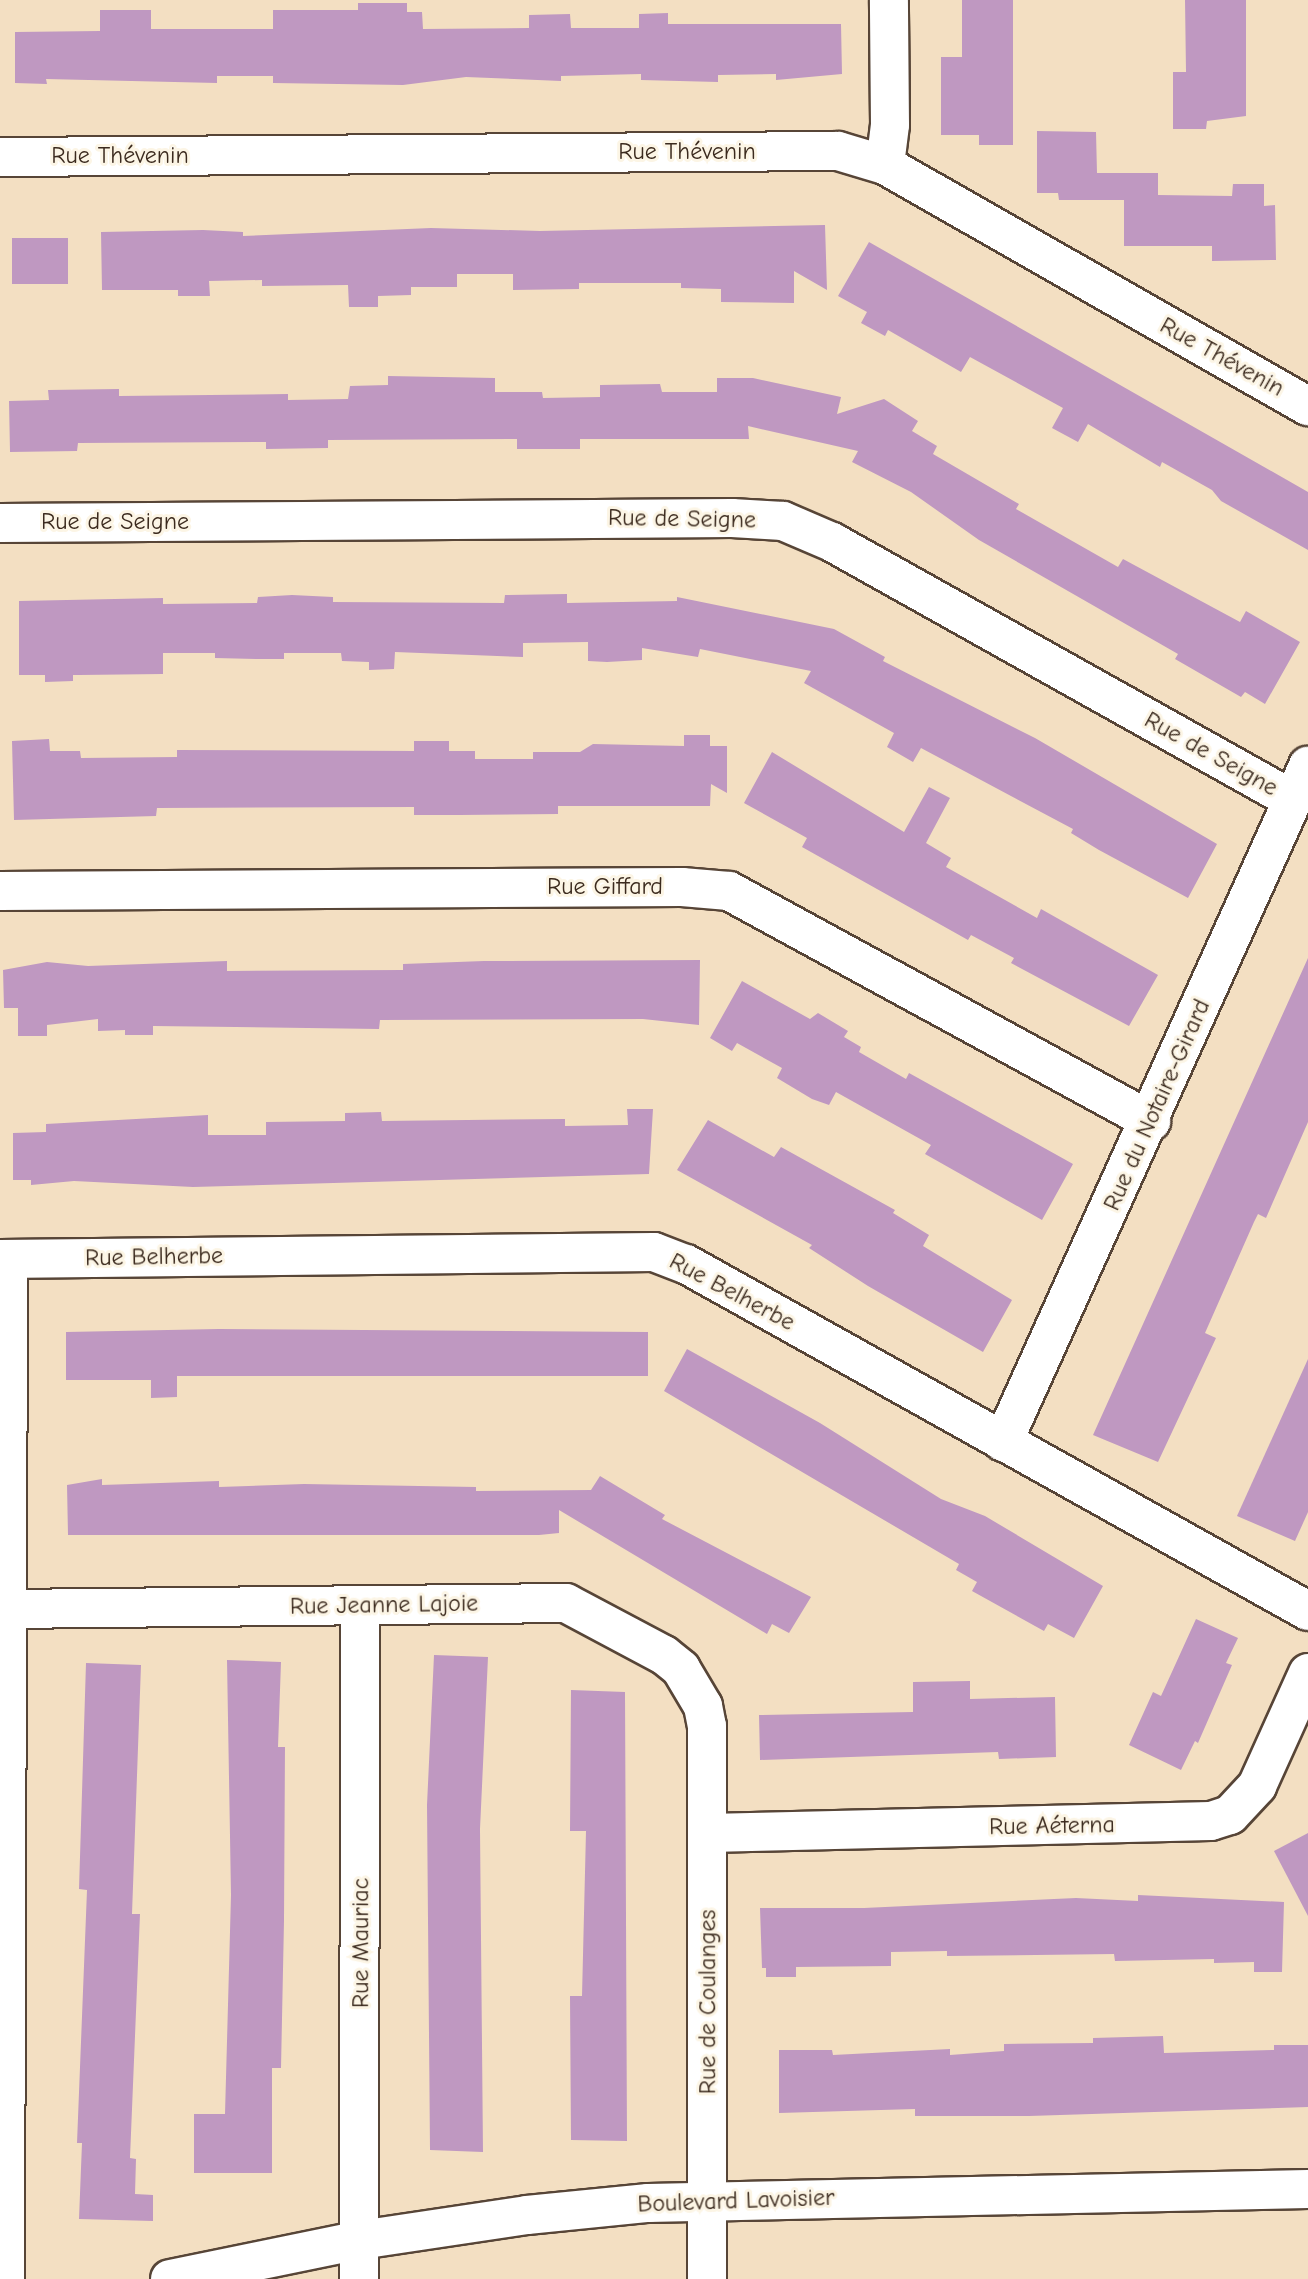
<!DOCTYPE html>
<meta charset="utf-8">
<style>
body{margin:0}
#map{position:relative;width:1308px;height:2279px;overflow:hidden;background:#f3dfc2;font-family:"Comic Neue",sans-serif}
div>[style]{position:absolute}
.building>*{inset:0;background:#bf98c1;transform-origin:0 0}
.roads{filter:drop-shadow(2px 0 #574537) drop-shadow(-2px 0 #574537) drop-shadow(0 2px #574537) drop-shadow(0 -2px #574537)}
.minor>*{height:38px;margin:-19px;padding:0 19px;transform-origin:19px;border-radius:19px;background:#fff}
span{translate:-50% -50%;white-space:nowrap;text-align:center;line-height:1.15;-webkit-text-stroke:6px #fcf5e5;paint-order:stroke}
.street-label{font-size:24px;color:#3b2a1e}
</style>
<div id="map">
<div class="building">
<div style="clip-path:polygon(962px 0,1013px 0,1013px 145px,979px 145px,979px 135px,941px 135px,941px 57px,962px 57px)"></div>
<div style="clip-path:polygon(1185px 0,1246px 0,1246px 116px,1207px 121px,1206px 129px,1173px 129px,1173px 72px,1186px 72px)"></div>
<div style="clip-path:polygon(358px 3px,407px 3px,407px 12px,422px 12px,423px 29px,529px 28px,529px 15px,570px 14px,571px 28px,639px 28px,639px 14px,668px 13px,668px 24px,841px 24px,842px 74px,776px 80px,776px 74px,718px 75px,718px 82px,641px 80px,641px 74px,561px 76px,561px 81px,466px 77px,403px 85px,273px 83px,273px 76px,217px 76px,217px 83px,46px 79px,47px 84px,15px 83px,15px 32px,100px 31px,100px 10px,151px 10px,151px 29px,273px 29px,273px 10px,358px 10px)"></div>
<div style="clip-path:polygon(1037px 131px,1096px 132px,1097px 173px,1158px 173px,1158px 195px,1232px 196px,1233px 184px,1264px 184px,1264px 206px,1275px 205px,1276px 260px,1212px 261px,1212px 246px,1124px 246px,1124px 200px,1059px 200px,1058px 193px,1037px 193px)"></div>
<div style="clip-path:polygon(825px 225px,827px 290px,794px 271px,794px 303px,721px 302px,721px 289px,681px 288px,681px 283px,579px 283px,579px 289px,513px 290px,513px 274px,457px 274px,457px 287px,411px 287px,411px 295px,378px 296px,378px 307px,349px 307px,348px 285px,262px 286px,262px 280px,209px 281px,210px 296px,178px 296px,178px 290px,102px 290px,101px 232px,203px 230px,243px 232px,243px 236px,431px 228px,540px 231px)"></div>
<div style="left:12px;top:238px;width:56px;height:46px"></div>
<div style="clip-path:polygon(869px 242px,1308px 492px,1308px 550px,1221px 501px,1212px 490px,1162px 462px,1160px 467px,1088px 424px,1078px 442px,1052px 428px,1063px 408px,970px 357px,961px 372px,888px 330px,885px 336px,861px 323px,867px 312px,838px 296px)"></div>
<div style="clip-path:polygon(388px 376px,495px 378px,495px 392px,542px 392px,543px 398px,600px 397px,600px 385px,660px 384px,662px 392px,717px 392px,717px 378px,753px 378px,841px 397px,837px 414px,884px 399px,918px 421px,912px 431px,937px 446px,933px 454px,1019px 504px,1016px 509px,1118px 567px,1123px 559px,1240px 622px,1246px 611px,1300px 642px,1265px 704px,1245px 692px,1241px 697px,1175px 659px,1178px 654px,979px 540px,911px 492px,852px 462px,858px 451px,748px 426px,749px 439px,580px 439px,580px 449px,517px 449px,517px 439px,328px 440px,328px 448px,266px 449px,266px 442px,78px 443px,77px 451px,10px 452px,9px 401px,49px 400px,48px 390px,119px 389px,119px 396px,288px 394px,288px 400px,348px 399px,350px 386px,388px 385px)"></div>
<div style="clip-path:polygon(567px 594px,567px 603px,677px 601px,677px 597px,834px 629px,885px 657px,883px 661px,1035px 738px,1217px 844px,1188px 898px,1099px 850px,1071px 833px,1073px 829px,921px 748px,913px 762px,887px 747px,894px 733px,804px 683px,811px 671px,700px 649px,698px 657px,642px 648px,642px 660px,607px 662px,588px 661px,588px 642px,523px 643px,523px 657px,395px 652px,394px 669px,369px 670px,369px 662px,342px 661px,341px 653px,284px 653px,284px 659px,259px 659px,215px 658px,215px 653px,163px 653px,163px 674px,79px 675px,73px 675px,73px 681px,45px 682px,45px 675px,19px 675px,19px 601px,163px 598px,163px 604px,257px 603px,258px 597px,292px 595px,333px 597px,333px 602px,504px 603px,505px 595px)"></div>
<div style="clip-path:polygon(684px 735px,710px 735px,710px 746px,727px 746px,727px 793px,711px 784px,710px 806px,558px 806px,558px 814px,459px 815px,414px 815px,414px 807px,157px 808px,156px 816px,14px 820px,12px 741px,49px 739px,50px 751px,80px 751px,81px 758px,177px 757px,177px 750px,414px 751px,414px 741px,449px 741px,449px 751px,475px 751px,475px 759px,533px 759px,533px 752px,580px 752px,593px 744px,684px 746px)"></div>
<div style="clip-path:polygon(772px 752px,904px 832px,929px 787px,950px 798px,926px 843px,951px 858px,946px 867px,1037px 918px,1041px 909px,1158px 975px,1129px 1026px,1011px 963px,1014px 958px,971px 935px,968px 940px,802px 847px,807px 838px,744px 803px)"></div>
<div style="clip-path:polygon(1308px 958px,1308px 1122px,1266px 1218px,1258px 1214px,1254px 1222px,1205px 1333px,1216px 1338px,1158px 1462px,1093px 1435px)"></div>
<div style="clip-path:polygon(700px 960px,699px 1025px,643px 1019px,380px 1020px,379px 1029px,153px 1026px,153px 1035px,125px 1035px,125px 1030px,98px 1031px,98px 1019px,47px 1025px,47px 1036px,18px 1036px,18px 1008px,4px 1008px,3px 970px,47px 962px,88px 966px,227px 961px,227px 971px,403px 970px,403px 964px,484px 961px)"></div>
<div style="clip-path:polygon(742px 981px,810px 1019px,818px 1013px,848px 1031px,844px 1037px,861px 1047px,859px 1052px,906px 1079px,909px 1073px,1073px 1164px,1042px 1220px,925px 1154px,931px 1145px,836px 1092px,829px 1105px,812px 1099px,777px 1078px,782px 1068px,737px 1043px,732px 1051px,710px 1038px)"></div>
<div style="clip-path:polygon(627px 1109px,653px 1109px,649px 1174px,193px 1187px,74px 1181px,31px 1185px,31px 1180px,13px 1180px,13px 1133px,46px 1132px,46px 1124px,208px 1115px,208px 1135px,266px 1135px,266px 1122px,345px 1121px,345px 1113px,381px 1112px,382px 1121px,565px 1119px,565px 1126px,628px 1125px)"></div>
<div style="clip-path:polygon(708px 1120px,774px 1157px,781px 1147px,895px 1210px,893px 1213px,929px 1235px,923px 1246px,1012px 1300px,983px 1352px,868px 1286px,809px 1248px,812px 1245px,677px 1170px)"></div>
<div style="clip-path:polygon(219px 1329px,648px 1332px,648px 1376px,177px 1376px,177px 1397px,151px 1398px,151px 1380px,66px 1380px,66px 1332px)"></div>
<div style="clip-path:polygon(687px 1349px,820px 1423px,941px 1499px,985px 1516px,1103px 1586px,1074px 1638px,1048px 1624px,1044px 1631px,972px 1591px,977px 1582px,956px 1570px,959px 1564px,664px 1391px)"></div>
<div style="clip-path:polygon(1308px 1359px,1308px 1512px,1295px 1541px,1237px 1516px)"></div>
<div style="clip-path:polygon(600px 1476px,665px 1515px,662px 1519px,811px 1597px,789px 1633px,772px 1624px,767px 1634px,559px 1510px,559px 1533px,539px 1535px,68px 1535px,67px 1485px,102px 1479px,102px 1485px,219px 1481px,219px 1487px,304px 1484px,476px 1487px,476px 1491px,591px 1490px)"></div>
<div style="clip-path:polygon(1196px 1619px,1238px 1638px,1226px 1663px,1232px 1665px,1198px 1743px,1195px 1741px,1181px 1770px,1129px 1745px,1153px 1692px,1161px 1696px)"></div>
<div style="clip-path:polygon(434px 1655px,488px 1657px,480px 1829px,483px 2152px,430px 2150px,427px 1805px)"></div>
<div style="clip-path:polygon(227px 1660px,281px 1662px,278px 1747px,285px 1747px,284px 1921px,281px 2068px,272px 2068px,272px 2173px,194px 2173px,194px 2114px,225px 2114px,231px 1895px)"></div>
<div style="clip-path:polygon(86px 1663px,141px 1665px,132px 1914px,140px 1914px,130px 2158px,136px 2159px,135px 2194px,153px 2195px,153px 2221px,79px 2219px,82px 2143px,77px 2143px,87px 1890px,79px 1889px)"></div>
<div style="clip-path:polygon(970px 1681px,970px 1699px,1055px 1697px,1056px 1757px,999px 1759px,998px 1752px,760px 1760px,759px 1715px,913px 1712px,913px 1682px)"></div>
<div style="clip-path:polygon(571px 1690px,625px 1692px,627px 2141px,571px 2140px,570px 1996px,582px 1996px,586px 1831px,570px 1831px)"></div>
<div style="clip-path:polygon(1308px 1833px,1308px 1916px,1274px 1851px)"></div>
<div style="clip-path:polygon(1138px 1895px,1284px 1902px,1282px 1972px,1254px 1972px,1254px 1962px,1214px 1963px,1214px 1959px,1115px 1961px,1114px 1954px,947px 1956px,947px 1951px,891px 1952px,891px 1966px,796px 1967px,796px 1977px,766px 1977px,766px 1968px,762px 1968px,760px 1908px,864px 1908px,1076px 1898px,1138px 1901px)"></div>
<div style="clip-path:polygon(1163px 2036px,1164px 2053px,1274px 2050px,1274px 2045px,1308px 2045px,1308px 2107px,1029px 2116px,915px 2116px,915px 2109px,779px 2113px,779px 2050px,832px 2050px,833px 2055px,950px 2049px,950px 2055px,1004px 2051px,1004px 2044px,1093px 2043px,1093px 2038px)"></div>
</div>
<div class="roads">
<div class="minor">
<div style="left:0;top:157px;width:838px;rotate:-0.41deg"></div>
<div style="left:838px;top:151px;width:49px;rotate:16.6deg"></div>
<div style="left:885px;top:165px;width:487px;rotate:29.7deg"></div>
<div style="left:885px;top:165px;width:40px;rotate:-82.9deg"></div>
<div style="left:890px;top:125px;width:125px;rotate:-90.5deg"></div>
<div style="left:0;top:523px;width:732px;rotate:-0.39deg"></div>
<div style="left:732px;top:518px;width:51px;rotate:3.4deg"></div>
<div style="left:783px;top:521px;width:53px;rotate:23.2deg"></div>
<div style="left:832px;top:542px;width:528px;rotate:29.23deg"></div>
<div style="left:0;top:891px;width:682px;rotate:-0.34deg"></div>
<div style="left:682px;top:887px;width:47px;rotate:4.9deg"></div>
<div style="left:729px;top:891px;width:481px;rotate:28.6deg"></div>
<div style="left:0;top:1259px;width:654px;rotate:-0.61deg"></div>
<div style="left:654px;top:1252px;width:34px;rotate:21deg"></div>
<div style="left:686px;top:1264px;width:712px;rotate:29.16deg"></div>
<div style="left:1003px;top:1442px;width:742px;rotate:-65.72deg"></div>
<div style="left:6px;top:1609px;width:560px;rotate:-0.61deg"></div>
<div style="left:566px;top:1603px;width:111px;rotate:28deg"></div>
<div style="left:664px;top:1655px;width:22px;rotate:39deg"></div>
<div style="left:681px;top:1669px;width:43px;rotate:59.3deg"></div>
<div style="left:703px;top:1706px;width:20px;rotate:79deg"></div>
<div style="left:707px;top:1726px;width:553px;rotate:90deg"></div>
<div style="left:709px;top:1833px;width:502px;rotate:-1.37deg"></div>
<div style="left:1211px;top:1821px;width:20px;rotate:-18deg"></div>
<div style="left:1230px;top:1815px;width:40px;rotate:-47deg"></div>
<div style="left:1257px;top:1786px;width:124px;rotate:-65.7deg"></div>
<div style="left:5px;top:2279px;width:1019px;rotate:-89.83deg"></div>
<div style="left:170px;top:2279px;width:194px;rotate:-11.6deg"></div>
<div style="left:360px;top:2240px;width:169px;rotate:-8.5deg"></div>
<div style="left:527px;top:2215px;width:122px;rotate:-5.7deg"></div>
<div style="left:648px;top:2203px;width:660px;rotate:-1.22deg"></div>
<div style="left:359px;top:2279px;width:673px;rotate:-89.91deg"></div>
</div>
</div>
<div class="street-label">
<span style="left:687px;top:152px">Rue Thévenin</span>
<span style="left:120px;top:156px">Rue Thévenin</span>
<span style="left:1222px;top:357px;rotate:29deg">Rue Thévenin</span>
<span style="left:682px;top:519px;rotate:1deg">Rue de Seigne</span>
<span style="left:115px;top:522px">Rue de Seigne</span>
<span style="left:1211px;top:754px;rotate:29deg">Rue de Seigne</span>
<span style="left:605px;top:887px">Rue Giffard</span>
<span style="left:1157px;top:1105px;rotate:-66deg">Rue du Notaire-Girard</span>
<span style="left:154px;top:1257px;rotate:-1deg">Rue Belherbe</span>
<span style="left:732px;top:1292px;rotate:28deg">Rue Belherbe</span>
<span style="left:384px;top:1605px;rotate:-1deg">Rue Jeanne Lajoie</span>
<span style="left:1052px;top:1826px;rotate:-1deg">Rue Aéterna</span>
<span style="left:361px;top:1943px;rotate:-90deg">Rue Mauriac</span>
<span style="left:708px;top:2002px;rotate:-90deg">Rue de Coulanges</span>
<span style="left:736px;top:2201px;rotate:-2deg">Boulevard Lavoisier</span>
</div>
</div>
